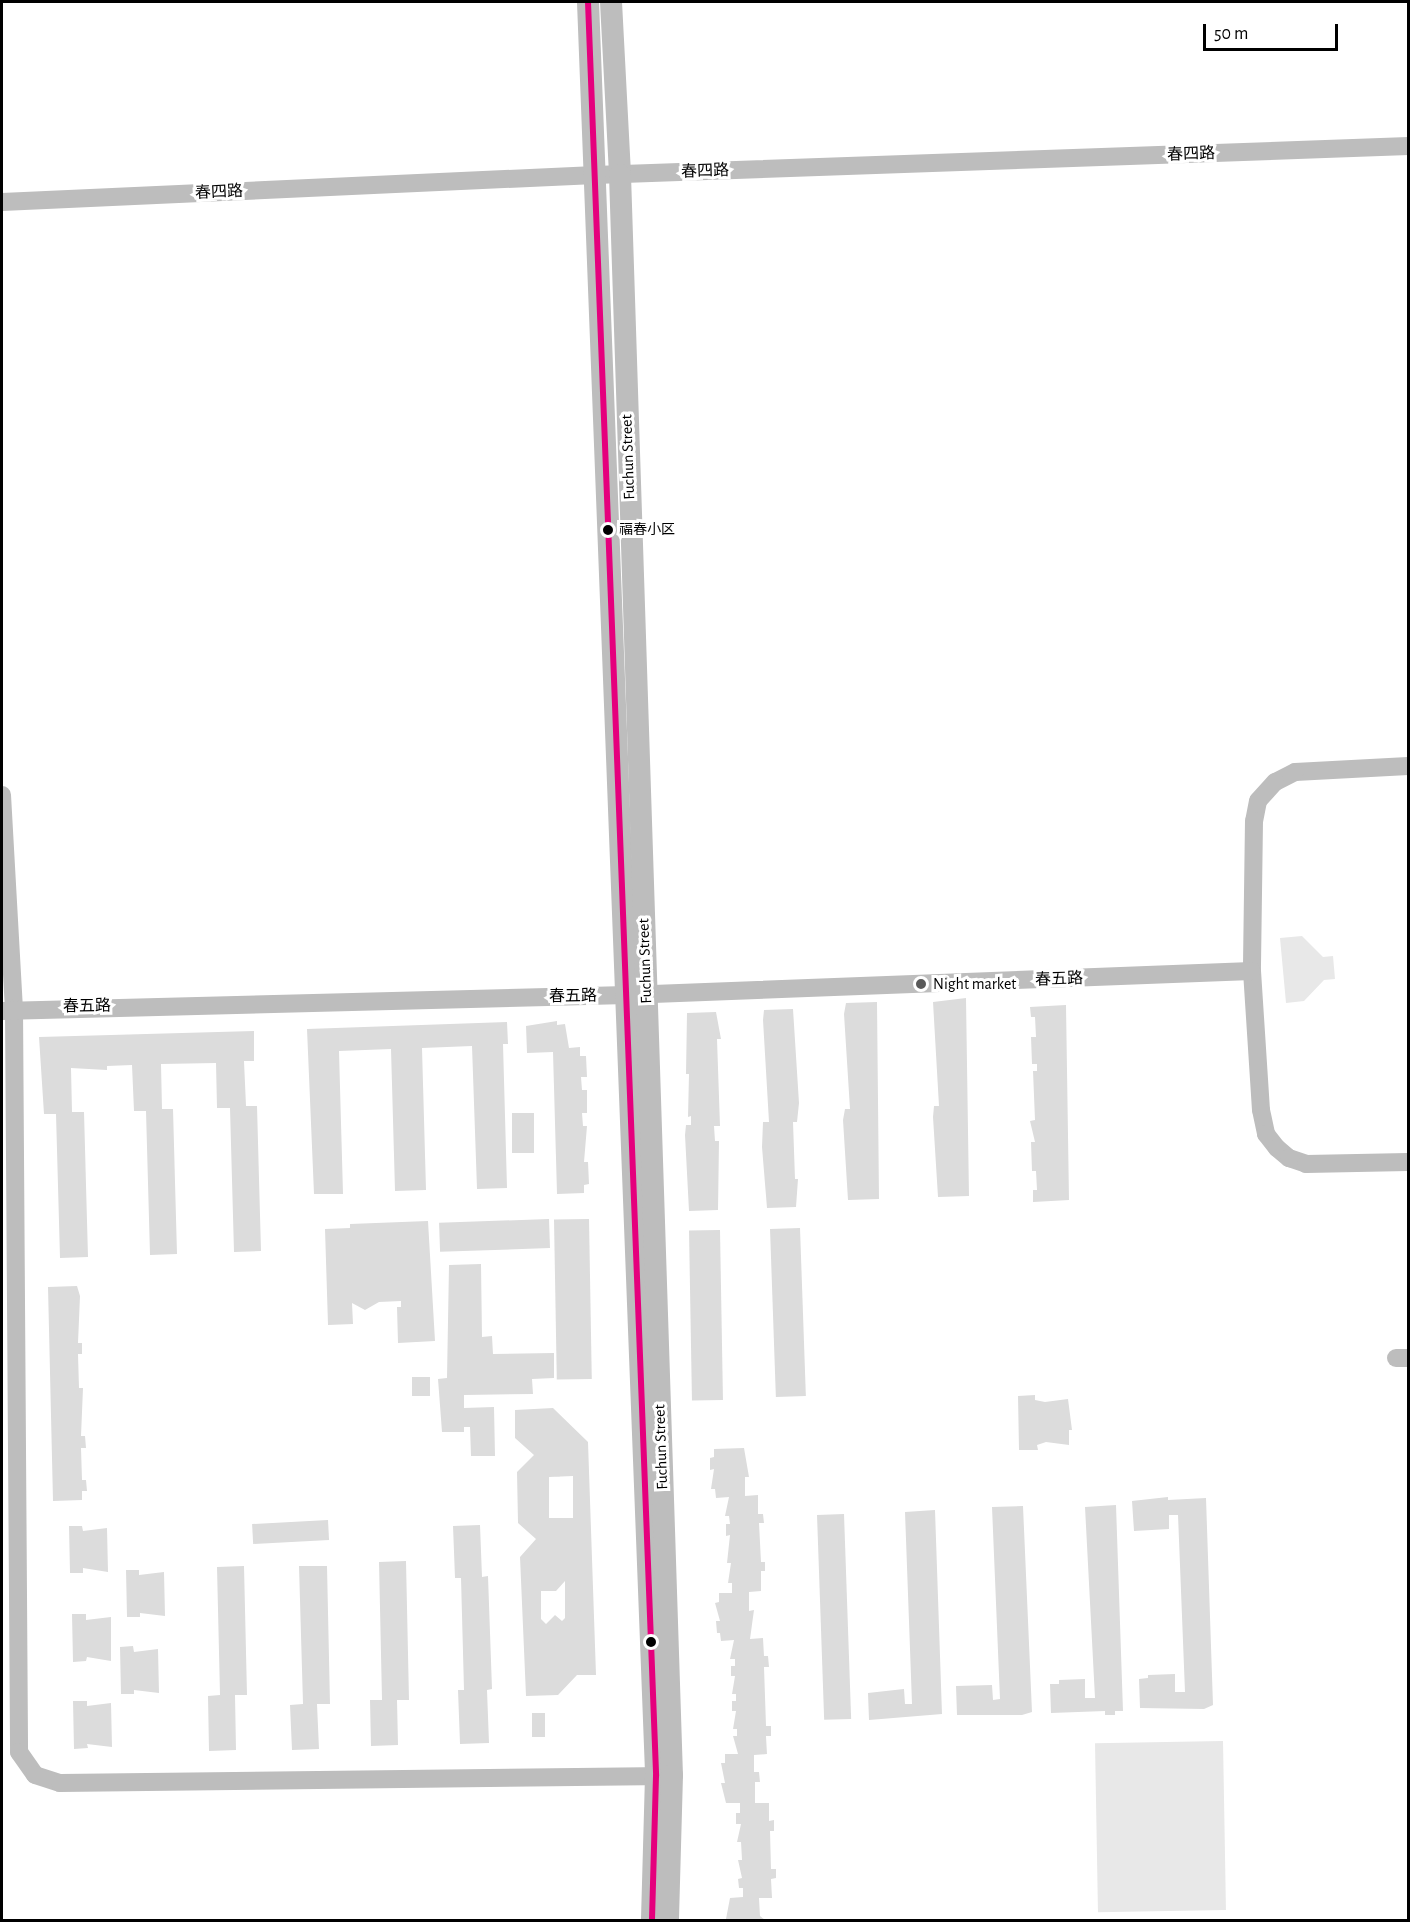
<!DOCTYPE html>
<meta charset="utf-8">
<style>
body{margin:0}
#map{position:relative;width:1410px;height:1922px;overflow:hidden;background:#fff;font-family:"Alegreya Sans","Noto Sans KR",sans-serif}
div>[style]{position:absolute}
.green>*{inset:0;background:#e8e8e8;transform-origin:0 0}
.building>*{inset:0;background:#dcdcdc;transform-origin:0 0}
.minor>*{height:18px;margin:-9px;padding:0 9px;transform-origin:9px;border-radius:9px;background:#bdbdbd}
.major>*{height:22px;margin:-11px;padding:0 11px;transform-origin:11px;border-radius:11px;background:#bdbdbd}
.bus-1>*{height:6px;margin:-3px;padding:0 3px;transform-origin:3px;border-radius:3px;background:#e5007d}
.dots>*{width:16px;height:16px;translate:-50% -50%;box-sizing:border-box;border:3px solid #fff;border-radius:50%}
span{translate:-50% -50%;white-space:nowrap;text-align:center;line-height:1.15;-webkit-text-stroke:6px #fff;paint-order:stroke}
.bus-label{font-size:14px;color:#000}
.left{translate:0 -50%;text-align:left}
.street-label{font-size:16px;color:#000}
.poi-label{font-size:16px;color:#000}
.frame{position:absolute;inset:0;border:3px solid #000;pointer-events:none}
.scale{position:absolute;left:1203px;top:24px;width:135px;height:27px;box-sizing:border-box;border:3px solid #000;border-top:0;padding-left:8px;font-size:18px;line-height:21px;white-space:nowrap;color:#000;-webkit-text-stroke:4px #fff;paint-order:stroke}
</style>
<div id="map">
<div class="green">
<div style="clip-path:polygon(1302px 936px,1323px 957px,1333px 956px,1335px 979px,1324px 980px,1304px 1001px,1286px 1003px,1280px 938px)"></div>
<div style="left:1223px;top:1741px;width:169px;height:128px;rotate:89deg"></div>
</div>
<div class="building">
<div style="clip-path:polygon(966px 998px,969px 1196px,938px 1197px,933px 1117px,934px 1106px,939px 1106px,933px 1002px)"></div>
<div style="clip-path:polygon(877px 1002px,879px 1199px,848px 1200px,843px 1120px,845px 1109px,850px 1109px,844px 1014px,846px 1003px)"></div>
<div style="clip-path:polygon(1066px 1005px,1069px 1200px,1033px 1202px,1033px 1190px,1037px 1190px,1036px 1171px,1032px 1171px,1031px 1142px,1035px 1142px,1030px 1121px,1035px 1120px,1033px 1071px,1037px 1071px,1037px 1064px,1032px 1064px,1031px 1037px,1036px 1037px,1035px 1017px,1031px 1017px,1030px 1007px)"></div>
<div style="clip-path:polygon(793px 1009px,799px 1103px,797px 1122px,793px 1122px,795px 1179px,798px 1179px,796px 1207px,767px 1208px,762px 1147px,763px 1122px,769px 1122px,763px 1020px,764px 1010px)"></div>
<div style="clip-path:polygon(716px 1012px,721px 1039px,717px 1039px,720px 1126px,714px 1126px,715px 1141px,719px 1141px,718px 1210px,689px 1211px,685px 1135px,686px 1125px,691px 1125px,691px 1116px,688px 1117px,689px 1074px,686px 1074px,687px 1013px)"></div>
<div style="clip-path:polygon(557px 1021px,557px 1025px,565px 1024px,569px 1048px,580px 1047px,580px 1056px,586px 1056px,587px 1077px,581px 1077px,582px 1090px,587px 1090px,587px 1113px,582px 1113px,583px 1126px,587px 1126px,584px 1162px,588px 1162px,589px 1184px,584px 1185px,584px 1193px,557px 1194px,553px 1052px,527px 1053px,526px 1026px)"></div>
<div style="clip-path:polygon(507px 1022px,508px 1044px,503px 1044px,507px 1188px,477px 1189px,472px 1046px,422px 1048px,426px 1190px,395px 1191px,391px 1049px,339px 1051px,343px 1194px,314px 1194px,307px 1029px)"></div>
<div style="clip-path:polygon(254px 1031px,254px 1061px,244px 1061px,246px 1106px,257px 1106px,261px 1251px,234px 1252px,230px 1108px,217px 1108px,216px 1063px,161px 1064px,162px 1109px,173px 1109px,177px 1254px,150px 1255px,146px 1111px,134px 1111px,132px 1065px,107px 1066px,107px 1070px,71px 1068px,72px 1112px,84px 1112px,88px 1257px,60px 1258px,56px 1114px,44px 1114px,39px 1037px)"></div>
<div style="left:512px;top:1113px;width:22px;height:40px"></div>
<div style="left:549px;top:1219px;width:29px;height:110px;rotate:88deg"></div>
<div style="left:589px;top:1219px;width:160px;height:35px;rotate:89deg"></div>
<div style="clip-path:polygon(428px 1221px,435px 1341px,398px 1343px,397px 1307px,401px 1307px,401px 1301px,379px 1302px,365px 1310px,352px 1303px,353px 1324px,328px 1325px,325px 1229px,350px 1228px,350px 1224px)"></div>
<div style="left:800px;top:1228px;width:168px;height:30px;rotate:88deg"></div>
<div style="left:720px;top:1230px;width:170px;height:31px;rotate:89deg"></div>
<div style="clip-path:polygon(481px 1264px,482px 1337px,492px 1336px,493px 1354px,554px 1353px,554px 1378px,532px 1379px,533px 1394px,464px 1395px,464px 1408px,494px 1407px,495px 1456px,471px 1456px,470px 1427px,464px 1427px,464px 1432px,442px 1432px,438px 1379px,447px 1378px,449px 1265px)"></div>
<div style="clip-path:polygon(77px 1286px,80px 1296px,78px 1343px,82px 1343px,82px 1354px,78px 1354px,79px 1388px,83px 1388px,81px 1436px,85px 1436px,86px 1448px,81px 1448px,82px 1480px,86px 1480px,87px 1491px,82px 1491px,82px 1500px,53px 1501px,48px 1287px)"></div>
<div style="left:412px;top:1377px;width:18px;height:19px"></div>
<div style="clip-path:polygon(1035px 1395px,1035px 1400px,1045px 1402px,1068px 1399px,1072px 1430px,1069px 1430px,1069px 1445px,1046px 1442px,1037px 1445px,1038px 1450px,1019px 1450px,1018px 1396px)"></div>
<div style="clip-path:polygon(evenodd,553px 1408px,588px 1442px,596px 1675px,577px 1675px,558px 1695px,526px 1696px,520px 1557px,536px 1539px,518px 1523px,517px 1472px,534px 1455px,515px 1438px,515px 1410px,553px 1408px,573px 1476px,573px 1518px,549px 1518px,549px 1477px,573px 1476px,553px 1408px,565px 1581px,565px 1618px,562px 1621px,555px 1615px,546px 1624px,541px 1619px,541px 1591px,556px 1591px,565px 1581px)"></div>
<div style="clip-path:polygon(744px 1448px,749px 1477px,745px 1477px,745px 1496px,758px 1495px,758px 1514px,763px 1514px,764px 1523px,759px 1523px,761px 1562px,765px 1562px,765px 1571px,761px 1571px,761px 1591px,749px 1592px,749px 1611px,754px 1610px,750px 1639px,763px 1638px,764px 1656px,768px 1656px,769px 1667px,764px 1667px,766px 1726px,771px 1726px,771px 1736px,766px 1736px,767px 1754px,754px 1755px,754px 1772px,759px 1772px,760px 1782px,755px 1782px,755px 1803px,769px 1803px,769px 1821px,774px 1820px,774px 1831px,770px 1831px,771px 1869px,776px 1869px,776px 1878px,771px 1879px,772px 1898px,759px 1898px,760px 1916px,765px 1920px,726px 1919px,730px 1898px,743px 1897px,743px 1888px,739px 1888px,738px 1879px,742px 1878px,738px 1860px,742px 1860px,741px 1842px,737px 1842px,741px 1824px,736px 1824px,736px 1813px,740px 1813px,740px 1803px,726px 1803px,721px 1783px,725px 1783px,721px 1763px,725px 1763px,725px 1754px,738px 1754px,733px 1736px,737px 1736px,737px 1729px,733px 1729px,736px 1711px,732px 1711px,732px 1701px,736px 1701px,736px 1694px,732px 1694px,735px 1676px,731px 1676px,731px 1666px,735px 1666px,735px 1659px,730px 1659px,734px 1640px,721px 1641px,720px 1633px,717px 1633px,716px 1621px,720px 1621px,715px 1603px,719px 1602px,719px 1593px,732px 1593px,732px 1583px,728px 1583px,731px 1563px,727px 1563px,730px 1535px,726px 1536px,726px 1524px,730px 1524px,729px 1516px,725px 1516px,729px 1497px,716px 1498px,715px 1489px,711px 1489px,714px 1469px,710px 1470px,710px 1458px,714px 1457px,714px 1449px)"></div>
<div style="clip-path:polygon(1168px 1497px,1168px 1500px,1206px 1498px,1213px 1705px,1204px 1709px,1140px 1708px,1139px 1679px,1148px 1678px,1148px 1675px,1175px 1674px,1175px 1692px,1185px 1692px,1178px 1515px,1169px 1515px,1169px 1529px,1134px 1531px,1132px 1501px)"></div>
<div style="clip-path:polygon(1116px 1505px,1123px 1711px,1115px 1711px,1115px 1715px,1105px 1715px,1105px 1711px,1051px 1713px,1050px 1684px,1059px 1684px,1059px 1680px,1085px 1679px,1085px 1698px,1095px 1698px,1085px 1507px)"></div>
<div style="clip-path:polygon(1023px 1506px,1032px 1712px,1022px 1715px,957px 1715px,956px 1686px,992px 1685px,993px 1700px,1000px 1699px,992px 1507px)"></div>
<div style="clip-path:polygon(935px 1510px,942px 1714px,869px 1720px,868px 1693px,904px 1689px,905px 1704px,912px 1704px,905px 1512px)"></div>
<div style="left:844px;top:1514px;width:205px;height:27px;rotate:88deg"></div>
<div style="left:328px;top:1520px;width:20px;height:76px;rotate:87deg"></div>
<div style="clip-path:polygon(480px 1525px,482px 1577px,488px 1576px,492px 1689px,487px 1690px,489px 1743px,460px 1744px,458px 1690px,464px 1690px,461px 1578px,455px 1578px,453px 1526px)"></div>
<div style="clip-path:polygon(69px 1526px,82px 1526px,83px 1531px,107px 1528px,108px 1572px,83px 1568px,83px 1573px,70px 1573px)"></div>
<div style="clip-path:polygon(406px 1561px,409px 1700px,397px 1700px,398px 1745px,371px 1746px,370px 1700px,382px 1700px,379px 1562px)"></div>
<div style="clip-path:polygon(244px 1566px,247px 1695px,235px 1695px,236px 1750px,209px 1751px,208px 1696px,220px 1695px,217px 1567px)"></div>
<div style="clip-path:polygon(299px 1566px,327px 1566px,330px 1704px,317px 1704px,319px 1749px,292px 1750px,290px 1705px,303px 1704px)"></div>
<div style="clip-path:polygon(126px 1570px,139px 1570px,139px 1575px,164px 1572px,165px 1616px,140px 1613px,140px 1617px,127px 1617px)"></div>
<div style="clip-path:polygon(72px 1614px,86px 1614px,86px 1620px,111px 1617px,111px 1661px,87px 1657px,86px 1661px,73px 1662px)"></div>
<div style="clip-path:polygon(133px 1646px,134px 1652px,158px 1649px,159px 1693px,134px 1690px,134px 1694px,121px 1694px,120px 1647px)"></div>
<div style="clip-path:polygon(73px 1701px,87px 1701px,87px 1706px,111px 1703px,112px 1747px,87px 1744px,88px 1748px,74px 1749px)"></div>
<div style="left:532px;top:1713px;width:13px;height:24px"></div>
</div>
<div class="minor">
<div style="left:2px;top:202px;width:594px;rotate:-2.61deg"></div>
<div style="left:595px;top:175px;width:814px;rotate:-2.04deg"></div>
<div style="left:1408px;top:766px;width:113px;rotate:177deg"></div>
<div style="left:1295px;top:772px;width:22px;rotate:153deg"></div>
<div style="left:1275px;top:782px;width:25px;rotate:132deg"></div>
<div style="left:1258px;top:801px;width:20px;rotate:101deg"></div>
<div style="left:1254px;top:821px;width:150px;rotate:90.8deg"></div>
<div style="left:1252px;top:971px;width:139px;rotate:86.3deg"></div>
<div style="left:1261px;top:1110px;width:25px;rotate:78deg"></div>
<div style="left:1266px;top:1134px;width:18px;rotate:52deg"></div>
<div style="left:1277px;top:1148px;width:16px;rotate:40deg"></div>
<div style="left:1289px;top:1158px;width:18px;rotate:19deg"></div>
<div style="left:1306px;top:1164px;width:102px;rotate:-1.1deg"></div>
<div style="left:2px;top:795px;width:213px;rotate:86.8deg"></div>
<div style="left:14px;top:1008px;width:744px;rotate:89.61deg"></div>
<div style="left:19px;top:1752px;width:28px;rotate:55deg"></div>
<div style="left:35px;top:1775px;width:26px;rotate:18deg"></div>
<div style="left:60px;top:1783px;width:607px;rotate:-0.66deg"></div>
<div style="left:2px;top:1011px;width:625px;rotate:-1.47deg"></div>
<div style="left:627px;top:995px;width:625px;rotate:-2.2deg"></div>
<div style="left:1396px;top:1358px;width:12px"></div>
</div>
<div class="major">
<div style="left:588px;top:2px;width:1775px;rotate:87.8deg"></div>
<div style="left:656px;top:1776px;width:144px;rotate:91.6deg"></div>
<div style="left:611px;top:2px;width:173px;rotate:87deg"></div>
<div style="left:620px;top:175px;width:1601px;rotate:88.14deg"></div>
<div style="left:672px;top:1775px;width:145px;rotate:91.6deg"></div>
</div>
<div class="bus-1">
<div style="left:588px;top:2px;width:1775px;rotate:87.8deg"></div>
<div style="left:656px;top:1776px;width:144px;rotate:91.6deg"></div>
</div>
<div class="dots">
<div style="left:608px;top:530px;background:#000"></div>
<div style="left:921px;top:984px;background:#595959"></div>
<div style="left:651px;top:1642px;background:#000"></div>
</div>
<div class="bus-label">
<span class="left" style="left:619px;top:530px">福春小区</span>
</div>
<div class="street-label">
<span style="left:1191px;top:154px;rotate:-2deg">春四路</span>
<span style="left:705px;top:171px;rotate:-2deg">春四路</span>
<span style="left:219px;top:192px;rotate:-3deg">春四路</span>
<span style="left:628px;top:457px;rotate:-92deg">Fuchun Street</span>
<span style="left:645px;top:961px;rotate:-92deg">Fuchun Street</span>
<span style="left:1059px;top:979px;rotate:-2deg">春五路</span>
<span style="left:573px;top:996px;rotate:-1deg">春五路</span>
<span style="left:87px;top:1006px;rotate:-1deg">春五路</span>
<span style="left:661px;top:1447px;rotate:-92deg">Fuchun Street</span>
</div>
<div class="poi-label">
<span class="left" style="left:933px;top:984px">Night market</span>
</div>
<div class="frame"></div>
<div class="scale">50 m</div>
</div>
